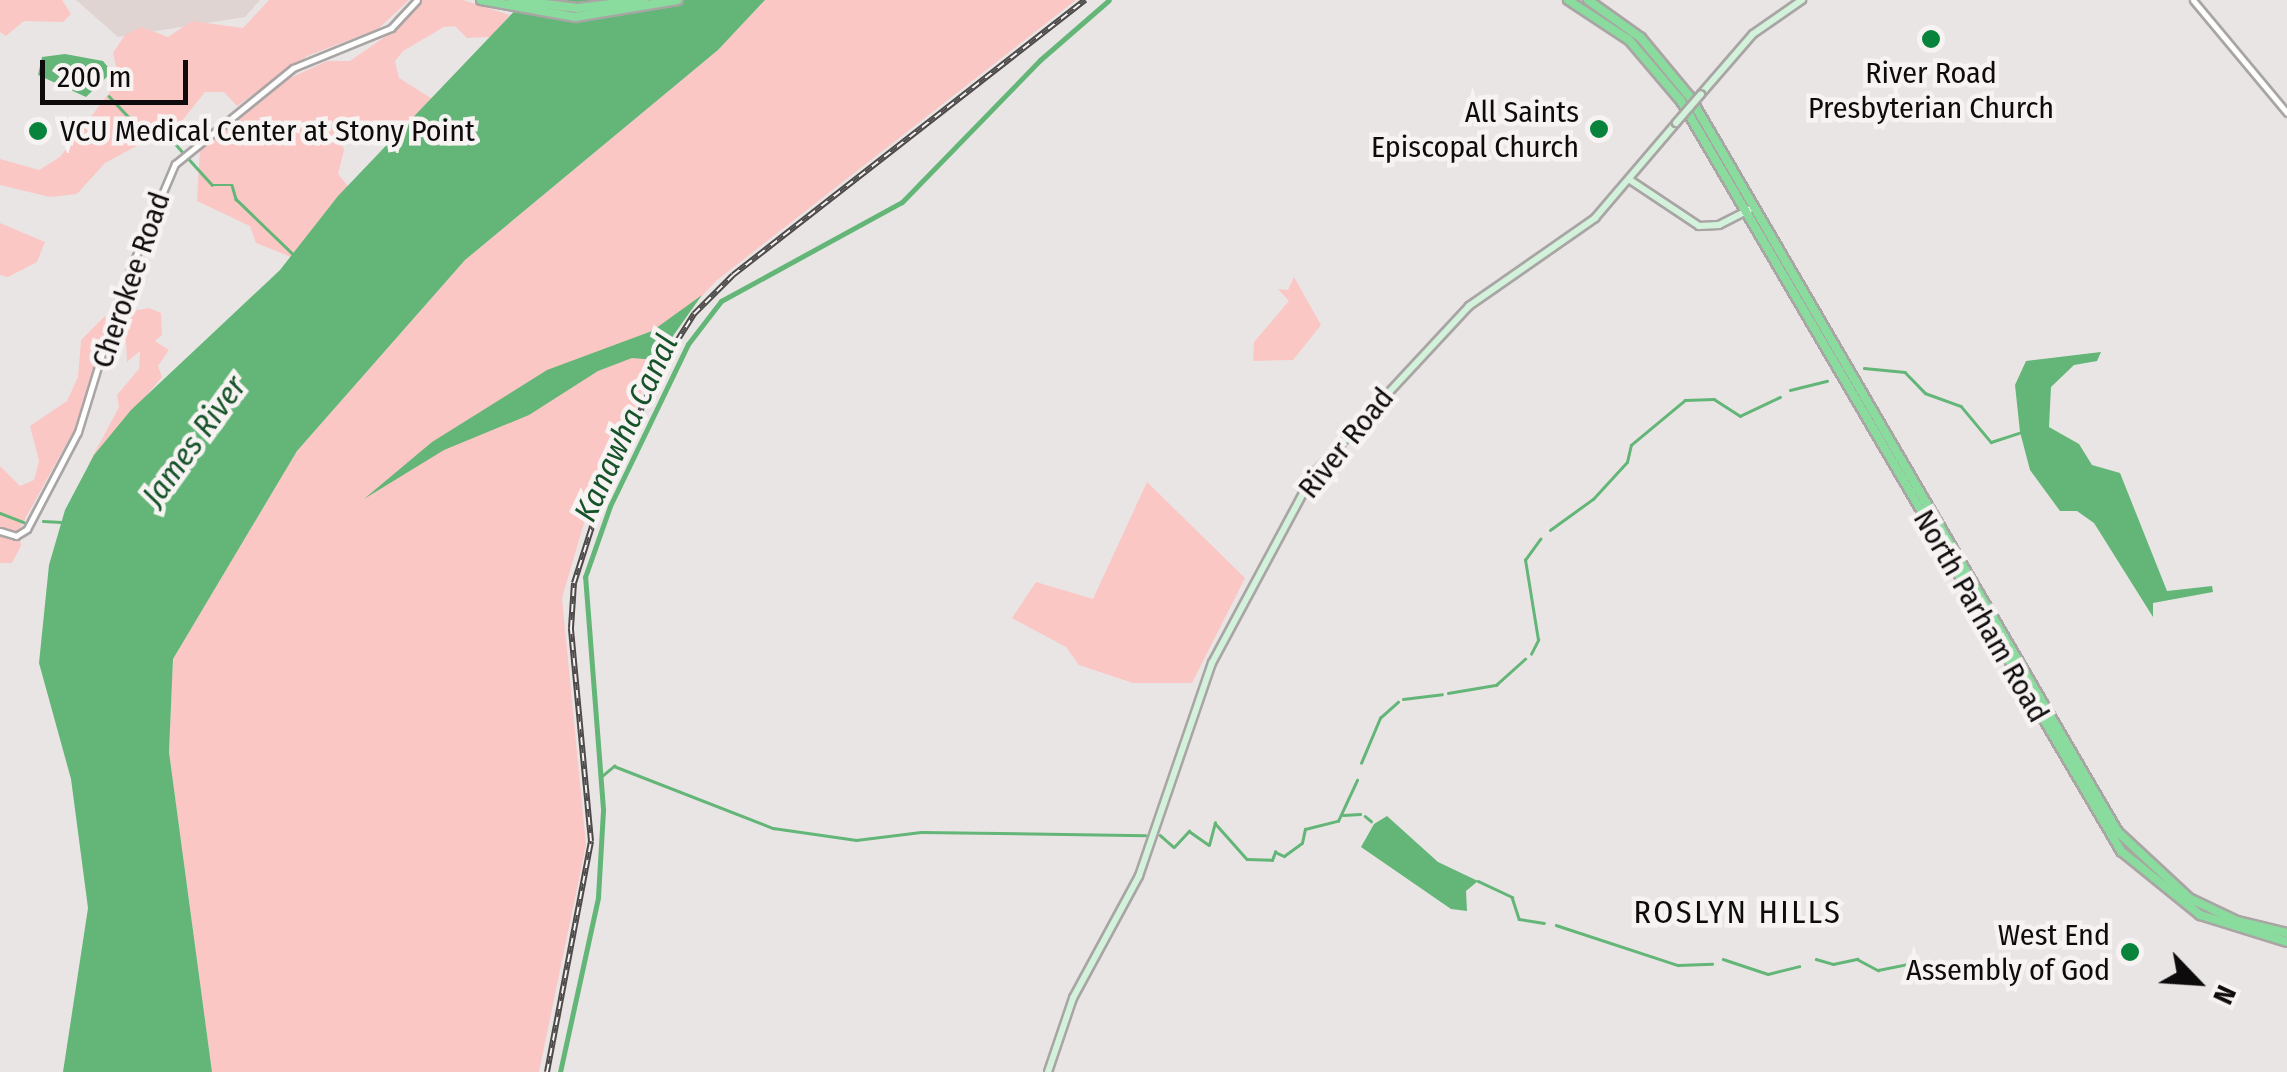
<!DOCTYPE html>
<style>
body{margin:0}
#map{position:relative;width:2287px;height:1072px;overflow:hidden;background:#eae5e5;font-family:"Fira Sans Condensed",sans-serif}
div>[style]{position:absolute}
.built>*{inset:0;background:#e0d4d3}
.green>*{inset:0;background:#fac7c4}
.water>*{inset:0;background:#63b677}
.stream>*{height:2.5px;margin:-1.25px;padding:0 1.25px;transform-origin:1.25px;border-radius:1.25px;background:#63b677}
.canal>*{height:5px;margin:-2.5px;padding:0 2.5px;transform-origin:2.5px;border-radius:2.5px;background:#63b677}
.roads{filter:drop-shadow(2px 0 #a9a5a4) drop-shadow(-2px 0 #a9a5a4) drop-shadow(0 2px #a9a5a4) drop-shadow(0 -2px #a9a5a4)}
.tertiary>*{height:5px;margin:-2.5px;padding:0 2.5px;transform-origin:2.5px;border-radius:2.5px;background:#fff}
.secondary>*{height:6px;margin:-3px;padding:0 3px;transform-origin:3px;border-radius:3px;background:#d3f2db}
.trunk>*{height:8px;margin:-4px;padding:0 4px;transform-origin:4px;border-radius:4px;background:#8adc9e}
.rail>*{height:6px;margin-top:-3px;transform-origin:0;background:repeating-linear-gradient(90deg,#f7f3f2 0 8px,#4d4a4a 0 16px);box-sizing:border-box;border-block:2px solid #4d4a4a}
.bridges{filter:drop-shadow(2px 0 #a9a5a4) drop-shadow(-2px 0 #a9a5a4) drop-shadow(0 2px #a9a5a4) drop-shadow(0 -2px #a9a5a4)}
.secondary-bridge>*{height:6px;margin:-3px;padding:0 3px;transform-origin:3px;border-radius:3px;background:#d3f2db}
.dots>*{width:28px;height:28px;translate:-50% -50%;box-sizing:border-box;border:5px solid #f7f3f2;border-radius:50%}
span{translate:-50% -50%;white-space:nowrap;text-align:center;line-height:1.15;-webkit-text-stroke:9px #f7f3f2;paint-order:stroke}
.poi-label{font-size:30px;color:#0d0b0b}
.right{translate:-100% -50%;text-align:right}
.left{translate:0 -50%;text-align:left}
.street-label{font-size:30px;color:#0d0b0b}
.water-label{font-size:32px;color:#17532a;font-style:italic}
.neighbourhood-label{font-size:32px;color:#0d0b0b;letter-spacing:2.5px}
.north{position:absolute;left:2147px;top:932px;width:100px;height:100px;-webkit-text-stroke:8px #f7f3f2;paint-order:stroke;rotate:115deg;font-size:28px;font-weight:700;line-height:40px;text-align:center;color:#0d0b0b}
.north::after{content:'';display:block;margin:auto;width:35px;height:45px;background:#0d0b0b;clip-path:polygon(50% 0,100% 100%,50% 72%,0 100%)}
.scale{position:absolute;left:40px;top:60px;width:148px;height:45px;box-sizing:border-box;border:5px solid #0d0b0b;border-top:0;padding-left:12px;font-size:30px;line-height:35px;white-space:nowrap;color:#0d0b0b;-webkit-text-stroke:8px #f7f3f2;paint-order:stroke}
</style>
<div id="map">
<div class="built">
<div style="clip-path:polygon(76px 0,260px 0,245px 17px,118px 37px)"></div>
</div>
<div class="green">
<div style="clip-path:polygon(0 0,62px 0,71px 14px,63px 22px,24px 21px,6px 36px,0 32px)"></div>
<div style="clip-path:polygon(269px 0,409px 0,378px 29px,307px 56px,237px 106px,224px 92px,205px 92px,181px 122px,105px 163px,77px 194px,50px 197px,0 185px,0 159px,39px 170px,60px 157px,119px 80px,113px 53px,125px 35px,141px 27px,168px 37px,192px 21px,243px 28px)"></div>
<div style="clip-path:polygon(422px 0,463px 0,510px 15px,491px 37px,467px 38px,455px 26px,444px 27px,403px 51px,395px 61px,399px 78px,434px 100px,399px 137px,372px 122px,347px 120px,336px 126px,344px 150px,338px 174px,348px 186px,291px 257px,256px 243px,250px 226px,197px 201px,200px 147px,275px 85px,327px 61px,350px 61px,399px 27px)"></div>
<div style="clip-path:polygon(765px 0,1076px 0,716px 281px,684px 315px,656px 360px,587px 513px,562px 598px,586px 845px,539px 1072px,212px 1072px,169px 752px,173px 659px,297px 451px,465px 260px,718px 50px)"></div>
<div style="clip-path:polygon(0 223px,45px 242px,37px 262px,8px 277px,0 275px)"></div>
<div style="clip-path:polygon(1294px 277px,1321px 325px,1293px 360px,1253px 361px,1254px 342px,1289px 301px,1278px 289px,1288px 290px)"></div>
<div style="clip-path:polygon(149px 308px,161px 313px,162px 335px,155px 341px,169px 350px,158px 366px,162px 377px,88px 465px,119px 407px,117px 395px,139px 369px,140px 351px,127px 362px,125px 323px,133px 311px)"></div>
<div style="clip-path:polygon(105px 316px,108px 329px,80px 419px,19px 530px,21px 546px,12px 563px,0 563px,0 466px,20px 486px,34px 480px,39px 461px,30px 426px,67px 401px,78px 377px,81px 340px)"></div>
<div style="clip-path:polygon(1147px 482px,1245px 578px,1192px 683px,1133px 683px,1079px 665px,1066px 647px,1012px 618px,1036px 582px,1093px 599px)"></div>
</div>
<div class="water">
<div style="clip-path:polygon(525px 0,765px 0,718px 50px,465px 260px,297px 451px,173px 659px,169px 752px,212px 1072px,63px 1072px,88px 908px,71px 779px,39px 663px,49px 565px,65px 510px,94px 455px,131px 410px,280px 270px,338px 196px)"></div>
<div style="clip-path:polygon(65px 54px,103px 61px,112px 72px,86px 97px,38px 75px,42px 57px)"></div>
<div style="clip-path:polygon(702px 295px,656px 360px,632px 358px,598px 371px,529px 415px,444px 450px,364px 499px,432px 442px,547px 370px,652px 331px)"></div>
<div style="clip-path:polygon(2101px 352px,2097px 361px,2074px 365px,2051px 387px,2049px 427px,2079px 444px,2092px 465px,2120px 473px,2167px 591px,2212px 586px,2213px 592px,2153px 603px,2153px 617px,2094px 523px,2077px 511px,2060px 511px,2030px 470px,2020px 432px,2015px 385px,2026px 361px)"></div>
<div style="clip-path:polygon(1387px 816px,1438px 862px,1478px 881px,1466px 891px,1467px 911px,1451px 909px,1361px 847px,1374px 824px)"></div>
</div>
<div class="stream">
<div style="left:109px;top:96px;width:44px;rotate:46.8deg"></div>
<div style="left:139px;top:128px;width:29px;rotate:12deg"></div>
<div style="left:167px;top:134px;width:23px;rotate:49deg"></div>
<div style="left:188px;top:158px;width:36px;rotate:48deg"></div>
<div style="left:212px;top:185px;width:20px"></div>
<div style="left:232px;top:185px;width:15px;rotate:74deg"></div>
<div style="left:236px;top:199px;width:83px;rotate:44deg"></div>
<div style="left:1864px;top:368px;width:41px;rotate:5.6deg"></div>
<div style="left:1905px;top:372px;width:29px;rotate:46deg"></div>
<div style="left:1925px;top:393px;width:38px;rotate:20deg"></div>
<div style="left:1961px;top:406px;width:47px;rotate:50.2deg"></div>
<div style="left:1991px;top:442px;width:33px;rotate:-18deg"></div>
<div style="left:1790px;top:390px;width:38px;rotate:-14deg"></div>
<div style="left:0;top:513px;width:25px;rotate:21deg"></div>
<div style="left:43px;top:521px;width:18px;rotate:3deg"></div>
<div style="left:1550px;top:530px;width:53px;rotate:-35.8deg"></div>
<div style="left:1593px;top:499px;width:50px;rotate:-47.4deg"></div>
<div style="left:1627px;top:462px;width:17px;rotate:-77deg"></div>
<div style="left:1631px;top:445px;width:70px;rotate:-39.8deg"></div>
<div style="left:1685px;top:400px;width:29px;rotate:-2deg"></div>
<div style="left:1714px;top:399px;width:31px;rotate:33deg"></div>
<div style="left:1740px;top:416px;width:44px;rotate:-25.4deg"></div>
<div style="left:1531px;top:654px;width:16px;rotate:-63deg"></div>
<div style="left:1538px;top:640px;width:81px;rotate:-99.2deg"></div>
<div style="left:1525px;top:560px;width:26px;rotate:-54deg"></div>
<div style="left:1448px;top:693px;width:49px;rotate:-9.5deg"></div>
<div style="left:1496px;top:685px;width:39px;rotate:-42deg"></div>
<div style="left:1403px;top:699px;width:39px;rotate:-7deg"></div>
<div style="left:1361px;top:763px;width:49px;rotate:-67.1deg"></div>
<div style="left:1380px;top:718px;width:24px;rotate:-42deg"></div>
<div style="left:602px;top:776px;width:16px;rotate:-40deg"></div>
<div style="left:614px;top:766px;width:171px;rotate:21.3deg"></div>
<div style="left:773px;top:828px;width:84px;rotate:8.2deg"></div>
<div style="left:856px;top:840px;width:65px;rotate:-7deg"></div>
<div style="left:921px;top:832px;width:224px;rotate:0.8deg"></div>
<div style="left:1343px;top:815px;width:17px;rotate:-3deg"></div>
<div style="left:1365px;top:816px;width:8px;rotate:40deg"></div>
<div style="left:1160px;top:835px;width:18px;rotate:41deg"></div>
<div style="left:1174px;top:847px;width:22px;rotate:-47deg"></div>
<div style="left:1189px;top:831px;width:24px;rotate:35deg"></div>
<div style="left:1209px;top:845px;width:23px;rotate:-75deg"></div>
<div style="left:1215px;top:823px;width:48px;rotate:48.4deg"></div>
<div style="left:1247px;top:859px;width:25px;rotate:2deg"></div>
<div style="left:1272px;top:860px;width:9px;rotate:-69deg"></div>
<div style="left:1275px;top:852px;width:10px;rotate:24deg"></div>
<div style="left:1284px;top:856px;width:22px;rotate:-36deg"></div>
<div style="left:1302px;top:843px;width:14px;rotate:-78deg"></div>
<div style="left:1305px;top:829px;width:34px;rotate:-14deg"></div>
<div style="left:1338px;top:821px;width:45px;rotate:-65.1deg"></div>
<div style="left:1478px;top:881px;width:38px;rotate:25deg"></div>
<div style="left:1512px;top:897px;width:23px;rotate:72deg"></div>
<div style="left:1519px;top:919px;width:25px;rotate:9deg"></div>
<div style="left:1556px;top:925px;width:128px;rotate:18.2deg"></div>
<div style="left:1678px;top:965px;width:34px;rotate:-2deg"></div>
<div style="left:1723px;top:959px;width:47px;rotate:18.4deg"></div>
<div style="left:1768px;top:974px;width:32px;rotate:-14deg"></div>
<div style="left:1816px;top:959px;width:18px;rotate:16deg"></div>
<div style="left:1833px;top:964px;width:25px;rotate:-12deg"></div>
<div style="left:1857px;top:959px;width:24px;rotate:28deg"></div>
<div style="left:1878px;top:970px;width:41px;rotate:-11.3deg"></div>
</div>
<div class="canal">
<div style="left:560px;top:1072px;width:179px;rotate:-77.7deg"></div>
<div style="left:598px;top:897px;width:88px;rotate:-86.7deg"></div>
<div style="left:603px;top:809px;width:233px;rotate:-94.4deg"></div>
<div style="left:585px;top:577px;width:75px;rotate:-70.6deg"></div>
<div style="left:610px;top:506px;width:180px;rotate:-64.3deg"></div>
<div style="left:688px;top:344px;width:54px;rotate:-52.5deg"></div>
<div style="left:721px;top:301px;width:206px;rotate:-28.7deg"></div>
<div style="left:902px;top:202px;width:198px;rotate:-45.8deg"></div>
<div style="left:1040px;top:60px;width:91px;rotate:-41deg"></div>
</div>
<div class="roads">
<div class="tertiary">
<div style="left:2193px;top:0;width:147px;rotate:50.2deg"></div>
<div style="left:0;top:531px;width:17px;rotate:17deg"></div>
<div style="left:16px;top:536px;width:13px;rotate:-32deg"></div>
<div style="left:27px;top:529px;width:110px;rotate:-62.3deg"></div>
<div style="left:78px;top:432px;width:147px;rotate:-73deg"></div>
<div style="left:121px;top:291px;width:138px;rotate:-67deg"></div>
<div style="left:175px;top:164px;width:152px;rotate:-39.1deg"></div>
<div style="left:293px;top:68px;width:106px;rotate:-22.2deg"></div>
<div style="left:391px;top:28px;width:38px;rotate:-47deg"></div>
</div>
<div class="secondary">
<div style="left:1701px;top:94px;width:79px;rotate:-49.1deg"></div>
<div style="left:1753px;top:34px;width:60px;rotate:-34.8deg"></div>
<div style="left:1630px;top:180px;width:83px;rotate:33.7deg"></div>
<div style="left:1699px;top:226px;width:20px;rotate:-3deg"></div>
<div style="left:1719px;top:225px;width:35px;rotate:-27deg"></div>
<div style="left:1048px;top:1072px;width:78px;rotate:-71.3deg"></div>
<div style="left:1073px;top:998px;width:139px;rotate:-61.6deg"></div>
<div style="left:1139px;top:876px;width:225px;rotate:-71.1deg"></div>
<div style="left:1212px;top:663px;width:216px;rotate:-61.8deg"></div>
<div style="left:1314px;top:473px;width:228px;rotate:-47.1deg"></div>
<div style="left:1469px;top:306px;width:154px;rotate:-34.9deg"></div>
<div style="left:1595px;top:218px;width:125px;rotate:-49.5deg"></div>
</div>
<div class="trunk">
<div style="left:481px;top:0;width:96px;rotate:10.3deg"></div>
<div style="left:575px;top:17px;width:104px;rotate:-9.4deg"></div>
<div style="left:512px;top:0;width:66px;rotate:6.9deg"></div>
<div style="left:578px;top:8px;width:66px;rotate:-6.9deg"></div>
<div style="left:1568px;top:0;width:73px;rotate:33.3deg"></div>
<div style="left:1629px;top:40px;width:80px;rotate:49.6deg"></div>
<div style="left:1681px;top:101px;width:870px;rotate:59.6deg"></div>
<div style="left:2121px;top:851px;width:102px;rotate:39deg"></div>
<div style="left:2200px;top:915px;width:91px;rotate:17.2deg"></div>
<div style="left:1588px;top:0;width:65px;rotate:35.6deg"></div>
<div style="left:1641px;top:38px;width:77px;rotate:50.3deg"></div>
<div style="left:1690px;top:97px;width:851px;rotate:59.79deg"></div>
<div style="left:2118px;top:832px;width:97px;rotate:42.9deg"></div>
<div style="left:2189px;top:898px;width:53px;rotate:25.6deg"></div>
<div style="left:2237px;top:921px;width:51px;rotate:13.5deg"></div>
</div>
</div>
<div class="rail">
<div style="left:547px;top:1072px;width:235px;rotate:-79.2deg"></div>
<div style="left:591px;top:841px;width:214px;rotate:-95.4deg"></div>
<div style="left:571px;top:628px;width:45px;rotate:-86.2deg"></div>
<div style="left:574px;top:583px;width:92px;rotate:-72.3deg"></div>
<div style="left:602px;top:495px;width:140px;rotate:-65.5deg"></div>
<div style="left:660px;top:368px;width:64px;rotate:-57.8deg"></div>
<div style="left:694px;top:314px;width:55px;rotate:-45deg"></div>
<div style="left:733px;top:275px;width:447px;rotate:-38deg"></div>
</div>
<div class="bridges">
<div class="secondary-bridge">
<div style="left:1676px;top:123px;width:38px;rotate:-49deg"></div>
</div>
</div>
<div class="dots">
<div style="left:1931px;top:39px;background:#08833c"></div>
<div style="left:1599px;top:129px;background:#08833c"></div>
<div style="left:38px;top:131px;background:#08833c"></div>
<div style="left:2130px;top:952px;background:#08833c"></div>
</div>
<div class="poi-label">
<span style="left:1931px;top:90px">River Road<br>Presbyterian Church</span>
<span class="right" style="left:1579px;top:129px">All Saints<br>Episcopal Church</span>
<span class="left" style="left:60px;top:131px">VCU Medical Center at Stony Point</span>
<span class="right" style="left:2110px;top:952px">West End<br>Assembly of God</span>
</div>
<div class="street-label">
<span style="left:131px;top:280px;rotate:-71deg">Cherokee Road</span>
<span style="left:1346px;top:443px;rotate:-51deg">River Road</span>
<span style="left:1981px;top:616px;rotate:60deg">North Parham Road</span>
</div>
<div class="water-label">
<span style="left:626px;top:428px;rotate:-65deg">Kanawha Canal</span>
<span style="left:194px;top:441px;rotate:-54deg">James River</span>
</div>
<div class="neighbourhood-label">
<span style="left:1738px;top:912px">ROSLYN HILLS</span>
</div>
<div class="north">N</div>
<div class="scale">200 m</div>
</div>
